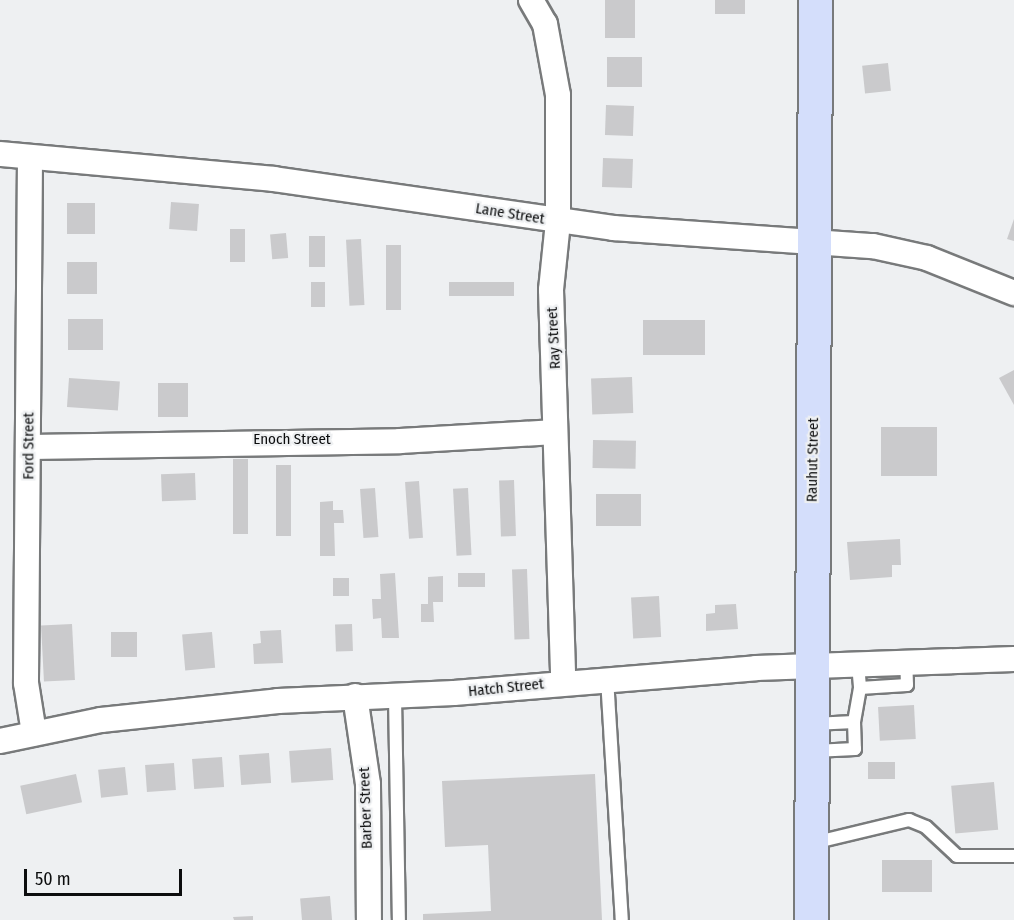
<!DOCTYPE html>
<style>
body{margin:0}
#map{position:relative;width:1014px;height:920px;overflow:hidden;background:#eef0f2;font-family:"Fira Sans Condensed",sans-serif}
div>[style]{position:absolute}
.building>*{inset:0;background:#cacacc;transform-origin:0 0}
.roads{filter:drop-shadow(2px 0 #787a7b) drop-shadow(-2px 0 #787a7b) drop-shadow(0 2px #787a7b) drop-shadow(0 -2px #787a7b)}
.service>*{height:12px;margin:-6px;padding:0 6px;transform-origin:6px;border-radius:6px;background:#fff}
.minor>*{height:24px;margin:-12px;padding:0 12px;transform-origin:12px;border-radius:12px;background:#fff}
.secondary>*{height:33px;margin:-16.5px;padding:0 16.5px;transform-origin:16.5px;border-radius:16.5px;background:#d4defb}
span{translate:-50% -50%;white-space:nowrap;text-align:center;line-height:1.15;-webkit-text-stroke:4.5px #eef0f2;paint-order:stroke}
.street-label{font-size:15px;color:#0c0d0e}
.scale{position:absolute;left:24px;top:869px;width:158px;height:27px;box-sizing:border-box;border:3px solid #0c0d0e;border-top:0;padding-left:8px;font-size:18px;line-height:21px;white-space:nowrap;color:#0c0d0e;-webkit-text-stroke:4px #eef0f2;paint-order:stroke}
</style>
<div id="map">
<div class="building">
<div style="left:605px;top:0;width:30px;height:38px"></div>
<div style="left:715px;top:0;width:30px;height:14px"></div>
<div style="left:642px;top:57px;width:30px;height:35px;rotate:90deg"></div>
<div style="left:888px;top:63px;width:28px;height:26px;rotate:84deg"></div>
<div style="left:606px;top:105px;width:28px;height:30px;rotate:2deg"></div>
<div style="left:603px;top:158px;width:30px;height:29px;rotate:2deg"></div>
<div style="left:171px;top:202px;width:28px;height:27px;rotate:4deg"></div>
<div style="left:67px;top:203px;width:28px;height:31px"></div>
<div style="clip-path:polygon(1014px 219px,1014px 241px,1007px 239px)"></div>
<div style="left:230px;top:229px;width:15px;height:33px"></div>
<div style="left:286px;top:233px;width:25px;height:16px;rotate:85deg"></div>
<div style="left:309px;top:236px;width:16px;height:31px"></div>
<div style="left:361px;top:239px;width:66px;height:15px;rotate:87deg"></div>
<div style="left:386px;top:245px;width:15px;height:65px"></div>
<div style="left:67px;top:262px;width:30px;height:32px"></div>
<div style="left:311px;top:282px;width:14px;height:25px"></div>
<div style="left:449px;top:282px;width:65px;height:14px"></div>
<div style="left:68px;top:319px;width:35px;height:31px"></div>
<div style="left:643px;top:320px;width:62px;height:35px"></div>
<div style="clip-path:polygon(1014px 370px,1014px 405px,999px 378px)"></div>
<div style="left:632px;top:377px;width:36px;height:41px;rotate:88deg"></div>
<div style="left:69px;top:378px;width:51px;height:29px;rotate:4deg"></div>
<div style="left:158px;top:383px;width:30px;height:34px"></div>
<div style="left:881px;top:427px;width:56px;height:49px"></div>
<div style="left:593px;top:440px;width:43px;height:28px;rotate:1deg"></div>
<div style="left:233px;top:459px;width:15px;height:75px"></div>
<div style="left:276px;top:465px;width:15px;height:71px"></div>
<div style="left:195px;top:473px;width:27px;height:34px;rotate:88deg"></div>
<div style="left:514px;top:480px;width:56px;height:15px;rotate:88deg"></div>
<div style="left:419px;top:481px;width:57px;height:14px;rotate:86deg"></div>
<div style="left:375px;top:488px;width:49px;height:15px;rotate:86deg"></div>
<div style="left:468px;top:488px;width:67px;height:15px;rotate:87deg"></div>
<div style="left:596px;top:494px;width:45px;height:32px"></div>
<div style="clip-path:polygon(333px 501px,333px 510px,343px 510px,344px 523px,334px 523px,335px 556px,320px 556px,320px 502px)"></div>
<div style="clip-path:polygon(900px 539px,901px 565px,892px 565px,892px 577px,850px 580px,847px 542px)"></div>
<div style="left:527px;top:569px;width:70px;height:15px;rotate:88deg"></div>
<div style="clip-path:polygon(395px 573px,399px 638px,382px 638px,381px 618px,373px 619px,372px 599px,381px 599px,380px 574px)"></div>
<div style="left:458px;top:573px;width:27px;height:14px"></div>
<div style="clip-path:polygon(443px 576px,443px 602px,433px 602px,434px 622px,421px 622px,421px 604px,428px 604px,428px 577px)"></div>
<div style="left:333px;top:578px;width:16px;height:18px"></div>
<div style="left:659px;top:596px;width:41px;height:28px;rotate:87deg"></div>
<div style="clip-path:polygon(736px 604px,738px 629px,706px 631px,706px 614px,715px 613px,715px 605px)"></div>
<div style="left:72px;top:624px;width:56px;height:31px;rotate:87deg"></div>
<div style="left:352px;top:624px;width:27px;height:17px;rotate:88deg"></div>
<div style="clip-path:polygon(281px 630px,283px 663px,254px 664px,253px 644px,261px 643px,260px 631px)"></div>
<div style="left:111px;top:632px;width:26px;height:25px"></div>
<div style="left:212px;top:632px;width:36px;height:30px;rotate:85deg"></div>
<div style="left:914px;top:705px;width:34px;height:36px;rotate:87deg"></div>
<div style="left:331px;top:748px;width:32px;height:42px;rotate:86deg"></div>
<div style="left:269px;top:753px;width:30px;height:30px;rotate:86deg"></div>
<div style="left:222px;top:757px;width:30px;height:30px;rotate:86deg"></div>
<div style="left:895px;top:762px;width:17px;height:27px;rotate:90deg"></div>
<div style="left:174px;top:763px;width:27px;height:29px;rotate:86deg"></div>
<div style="left:125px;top:767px;width:28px;height:27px;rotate:84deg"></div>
<div style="left:76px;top:774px;width:29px;height:57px;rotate:78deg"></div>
<div style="clip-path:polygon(595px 774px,602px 920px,423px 920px,423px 914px,491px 911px,488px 845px,445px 847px,442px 781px)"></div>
<div style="left:994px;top:782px;width:48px;height:43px;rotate:85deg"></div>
<div style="left:932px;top:860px;width:32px;height:50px;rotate:90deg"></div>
<div style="left:330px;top:896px;width:24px;height:30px;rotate:85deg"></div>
<div style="clip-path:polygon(253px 916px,253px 920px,234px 920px,233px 917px)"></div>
</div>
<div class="roads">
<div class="service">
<div style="left:858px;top:664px;width:24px;rotate:85deg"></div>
<div style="left:860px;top:688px;width:47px;rotate:-3.7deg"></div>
<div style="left:907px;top:685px;width:23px;rotate:-92deg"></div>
<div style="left:607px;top:678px;width:242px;rotate:86.5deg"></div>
<div style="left:395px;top:697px;width:223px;rotate:89deg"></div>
<div style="left:854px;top:722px;width:35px;rotate:-80deg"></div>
<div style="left:813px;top:724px;width:41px;rotate:-2.8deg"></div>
<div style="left:854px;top:722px;width:27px;rotate:88deg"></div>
<div style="left:855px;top:749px;width:41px;rotate:177.2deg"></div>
<div style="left:813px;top:843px;width:99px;rotate:-13.5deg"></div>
<div style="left:909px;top:820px;width:18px;rotate:22deg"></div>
<div style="left:926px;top:827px;width:42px;rotate:43.1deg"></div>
<div style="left:957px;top:856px;width:57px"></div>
</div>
<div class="minor">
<div style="left:531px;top:0;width:28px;rotate:60deg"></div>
<div style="left:545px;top:24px;width:72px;rotate:79.6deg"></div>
<div style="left:558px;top:95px;width:127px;rotate:90deg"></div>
<div style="left:558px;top:222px;width:68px;rotate:95.9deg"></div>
<div style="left:551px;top:290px;width:392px;rotate:88.2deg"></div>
<div style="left:0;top:154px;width:275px;rotate:5.2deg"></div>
<div style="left:274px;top:179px;width:343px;rotate:8.2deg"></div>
<div style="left:613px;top:228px;width:261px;rotate:4deg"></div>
<div style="left:873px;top:246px;width:55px;rotate:12.5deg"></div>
<div style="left:927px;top:258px;width:94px;rotate:21.9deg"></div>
<div style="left:30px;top:158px;width:525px;rotate:90.44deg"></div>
<div style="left:26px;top:683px;width:51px;rotate:80.9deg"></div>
<div style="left:30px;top:447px;width:370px;rotate:-0.9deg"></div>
<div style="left:400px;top:441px;width:155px;rotate:-3.3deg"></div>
<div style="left:355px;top:696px;width:89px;rotate:81.6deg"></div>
<div style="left:368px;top:784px;width:136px;rotate:89.6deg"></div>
<div style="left:0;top:741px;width:103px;rotate:-11.7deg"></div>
<div style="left:101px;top:720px;width:178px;rotate:-6.1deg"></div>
<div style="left:278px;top:701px;width:176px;rotate:-2.6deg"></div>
<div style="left:454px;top:693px;width:303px;rotate:-4.7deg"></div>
<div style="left:756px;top:668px;width:258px;rotate:-2deg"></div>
</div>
<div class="secondary">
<div style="left:811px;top:920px;width:920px;rotate:-89.75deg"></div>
</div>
</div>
<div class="street-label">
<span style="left:510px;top:214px;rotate:9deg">Lane Street</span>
<span style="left:554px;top:338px;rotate:-93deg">Ray Street</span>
<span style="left:292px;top:440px">Enoch Street</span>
<span style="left:29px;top:446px;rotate:-90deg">Ford Street</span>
<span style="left:813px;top:460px;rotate:-89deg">Rauhut Street</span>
<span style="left:506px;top:688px;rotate:-6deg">Hatch Street</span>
<span style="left:366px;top:808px;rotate:-92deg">Barber Street</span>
</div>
<div class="scale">50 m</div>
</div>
